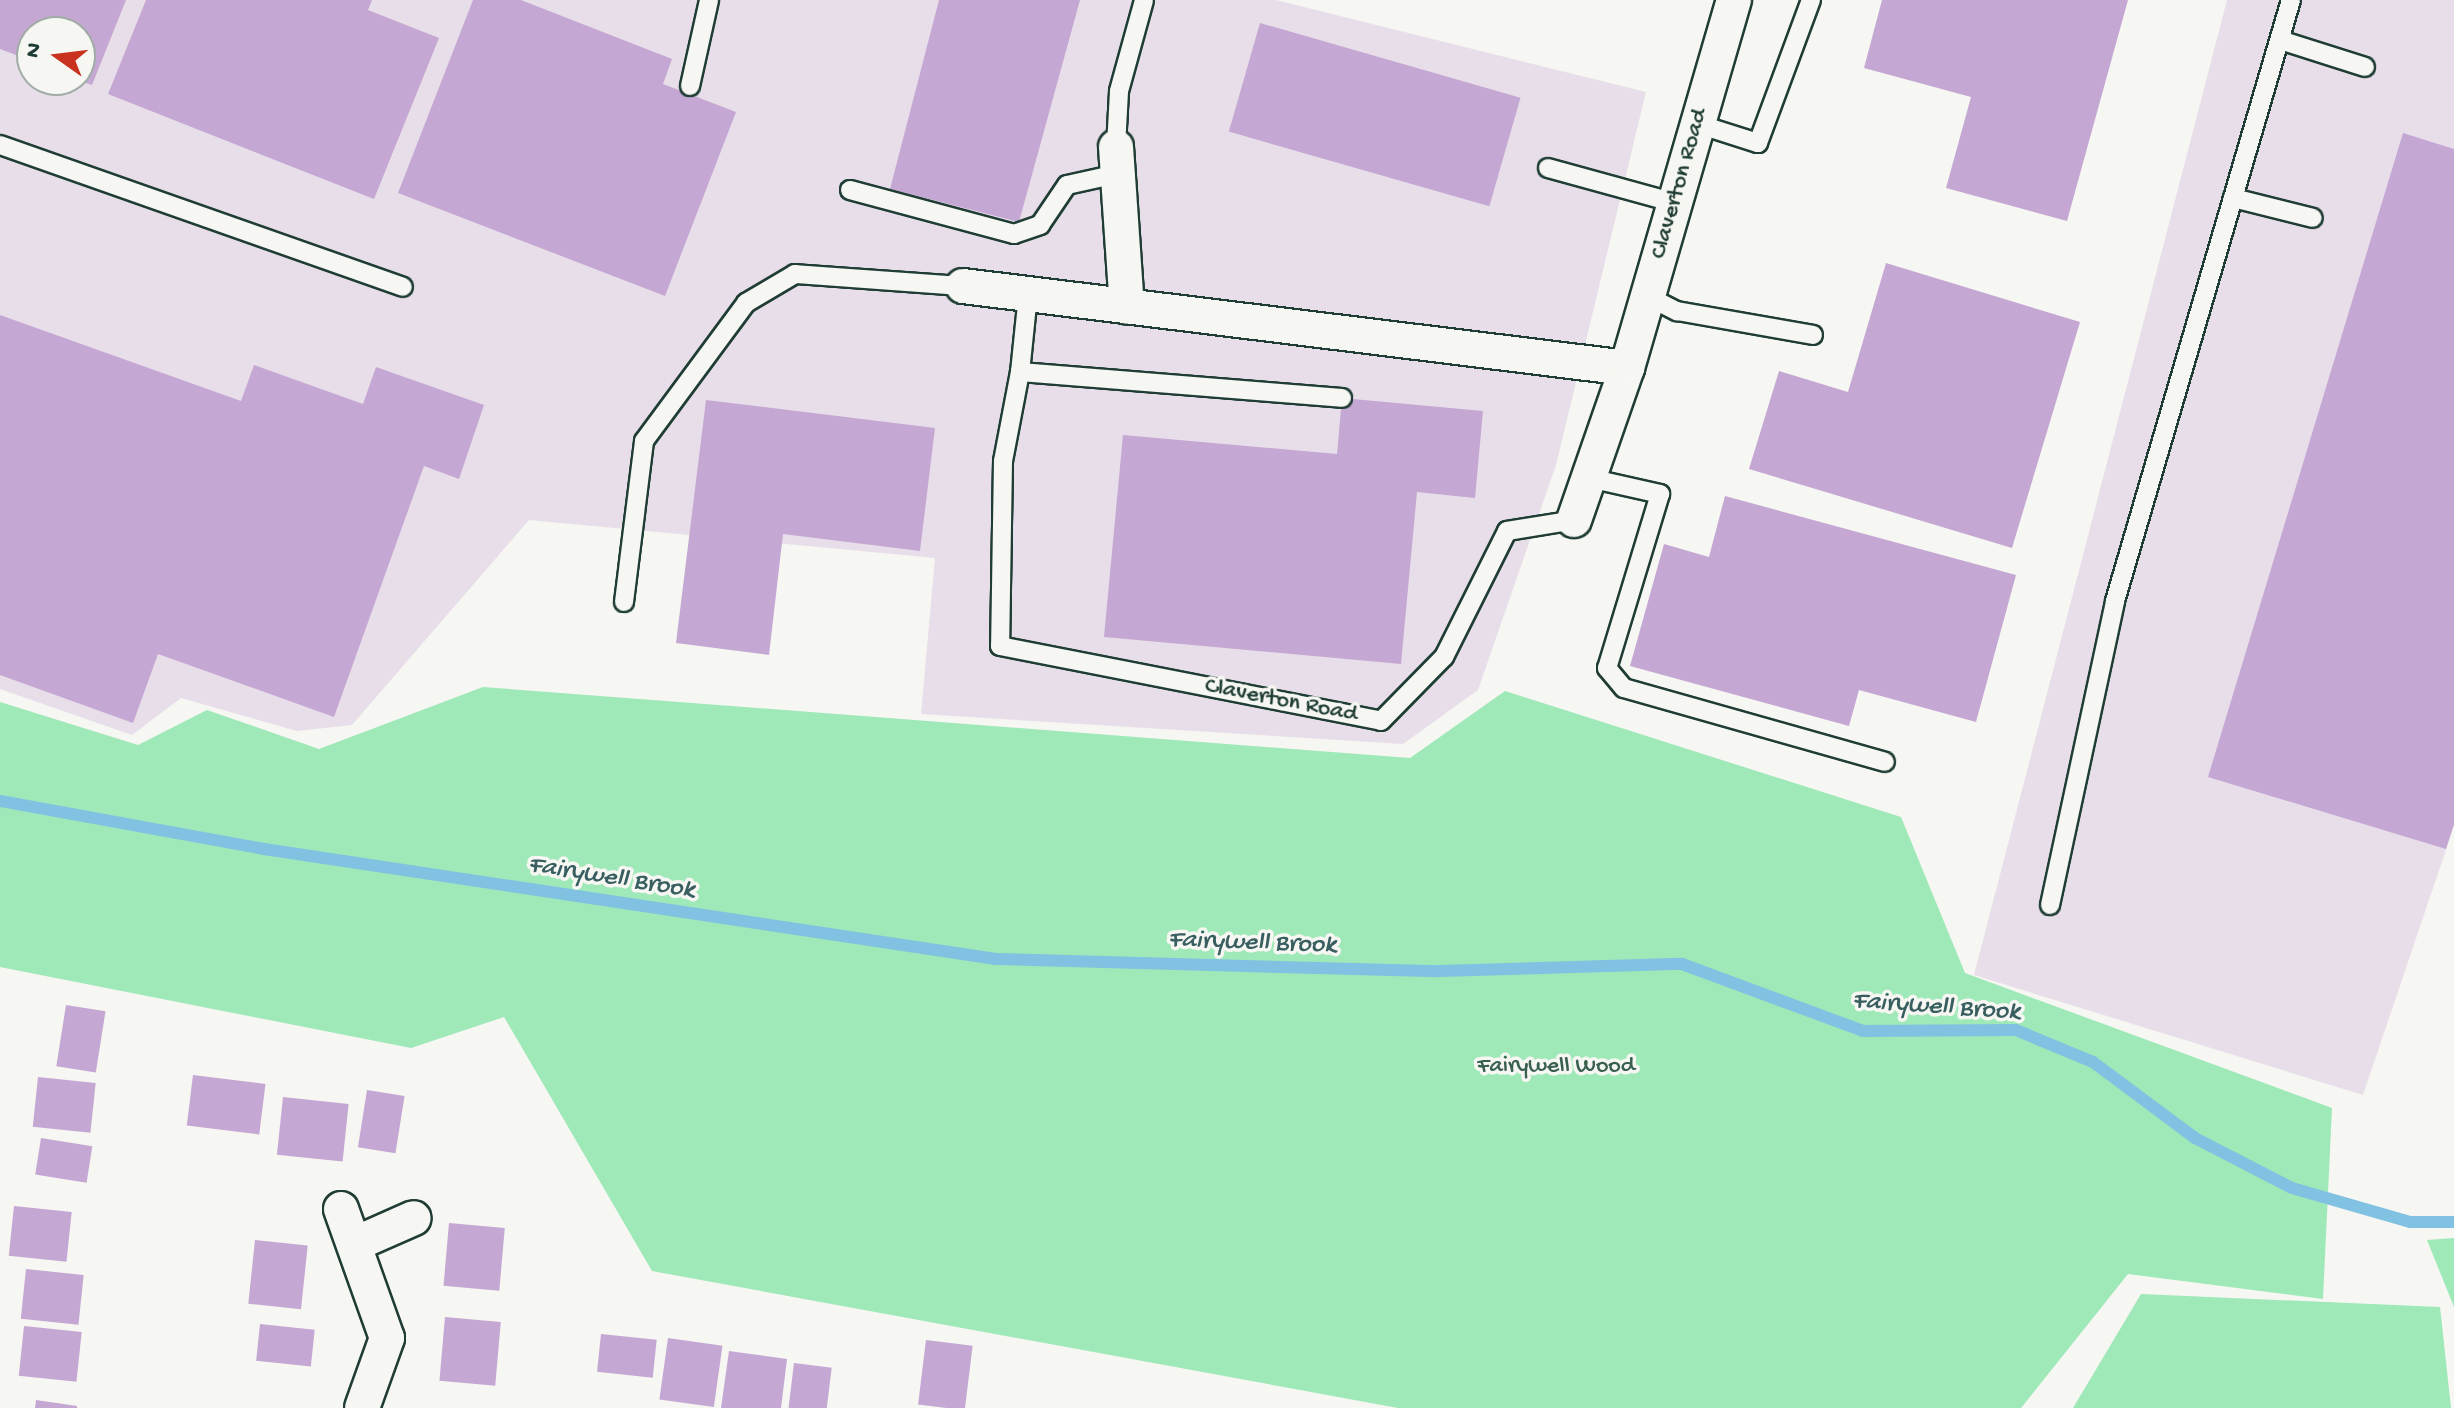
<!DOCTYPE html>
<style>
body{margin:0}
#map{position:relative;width:2454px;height:1408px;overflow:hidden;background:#f6f6f2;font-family:"Gochi Hand",sans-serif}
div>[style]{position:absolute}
.built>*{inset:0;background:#e7dee9}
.green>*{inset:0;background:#9fe8b8}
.stream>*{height:12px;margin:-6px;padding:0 6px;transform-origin:6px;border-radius:6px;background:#81c1e2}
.building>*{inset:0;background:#c5a7d3;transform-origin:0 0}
.roads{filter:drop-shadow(2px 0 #1f3d34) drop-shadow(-2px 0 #1f3d34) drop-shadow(0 2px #1f3d34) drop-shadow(0 -2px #1f3d34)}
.service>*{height:18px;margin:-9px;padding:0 9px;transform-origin:9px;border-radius:9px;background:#f6f6f2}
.minor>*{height:34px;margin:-17px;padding:0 17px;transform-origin:17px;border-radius:17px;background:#f6f6f2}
span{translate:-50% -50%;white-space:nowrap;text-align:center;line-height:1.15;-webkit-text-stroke:7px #f6f6f2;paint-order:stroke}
.street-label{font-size:24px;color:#1f3d34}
.park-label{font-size:24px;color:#395f4e}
.water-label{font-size:26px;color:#385e60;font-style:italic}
.north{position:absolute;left:16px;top:16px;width:80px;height:80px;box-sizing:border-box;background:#f6f6f2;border:2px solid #a0aca6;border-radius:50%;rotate:284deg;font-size:22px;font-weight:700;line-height:32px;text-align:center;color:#1f3d34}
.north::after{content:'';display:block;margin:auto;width:28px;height:36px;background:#c8321e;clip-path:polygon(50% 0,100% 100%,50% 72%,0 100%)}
</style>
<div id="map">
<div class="built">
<div style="clip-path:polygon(evenodd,0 0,1276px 0,1646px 92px,1556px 465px,1478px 690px,1403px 744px,921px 714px,935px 558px,529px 520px,352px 725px,297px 731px,181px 698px,132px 735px,0 689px,0 0,32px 32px,80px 32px,80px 80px,32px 80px,32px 32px)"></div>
<div style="clip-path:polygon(2227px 0,2454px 0,2454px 826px,2363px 1095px,1974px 975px)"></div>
</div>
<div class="green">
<div style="clip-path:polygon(483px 687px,1410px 758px,1505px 691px,1901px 817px,1965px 973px,2332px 1108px,2323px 1299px,2128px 1274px,2021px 1408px,1398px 1408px,652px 1271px,504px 1017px,411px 1048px,0 967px,0 702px,138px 745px,207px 710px,319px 749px)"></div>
<div style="clip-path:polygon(2454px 1238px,2454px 1307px,2427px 1240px)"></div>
<div style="clip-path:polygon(2141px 1294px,2440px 1307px,2451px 1408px,2073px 1408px)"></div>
</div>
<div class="stream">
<div style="left:0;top:801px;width:268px;rotate:10.3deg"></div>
<div style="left:264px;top:849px;width:740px;rotate:8.55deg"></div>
<div style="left:996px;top:959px;width:443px;rotate:1.6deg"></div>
<div style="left:1439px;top:971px;width:243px;rotate:-1.7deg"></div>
<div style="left:1682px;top:964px;width:193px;rotate:20.3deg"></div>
<div style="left:1863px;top:1031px;width:153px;rotate:-0.4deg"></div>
<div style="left:2016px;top:1030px;width:83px;rotate:22.6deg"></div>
<div style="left:2093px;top:1062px;width:127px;rotate:36.7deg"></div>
<div style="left:2195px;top:1138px;width:109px;rotate:27.3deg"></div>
<div style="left:2292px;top:1188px;width:123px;rotate:16.1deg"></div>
<div style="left:2410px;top:1222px;width:44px"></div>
</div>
<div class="building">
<div style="clip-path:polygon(0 0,126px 0,92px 85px,80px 81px,80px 32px,32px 32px,32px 61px,0 49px)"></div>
<div style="clip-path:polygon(146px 0,372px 0,368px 10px,439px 38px,374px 199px,108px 94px)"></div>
<div style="clip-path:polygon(473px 0,521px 0,672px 59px,663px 84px,736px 112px,665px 296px,398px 193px)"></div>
<div style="clip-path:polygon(939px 0,1080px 0,1019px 222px,890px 189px)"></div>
<div style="clip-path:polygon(1882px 0,2128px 0,2067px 221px,1946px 188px,1971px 97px,1864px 68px)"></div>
<div style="left:1260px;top:23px;width:271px;height:113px;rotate:16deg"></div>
<div style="clip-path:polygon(2403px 133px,2454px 149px,2454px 824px,2446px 849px,2208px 777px)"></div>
<div style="clip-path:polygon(1886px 263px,2080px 322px,2012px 548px,1749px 469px,1779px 371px,1848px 392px)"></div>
<div style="clip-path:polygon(0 315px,241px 401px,254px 365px,363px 404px,376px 367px,484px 405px,459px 479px,424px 466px,334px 717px,158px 654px,133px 723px,0 675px)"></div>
<div style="clip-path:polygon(1342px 398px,1483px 411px,1475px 498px,1417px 492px,1401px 664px,1104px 637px,1123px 435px,1337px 454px)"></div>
<div style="clip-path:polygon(706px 400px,935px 428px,920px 551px,783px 534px,769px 655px,676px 643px)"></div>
<div style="clip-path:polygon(1725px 496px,2016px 575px,1976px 722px,1859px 690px,1849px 726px,1630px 666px,1664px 544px,1709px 557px)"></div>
<div style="left:66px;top:1005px;width:40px;height:62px;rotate:9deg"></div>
<div style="left:193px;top:1075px;width:73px;height:51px;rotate:7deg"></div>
<div style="left:38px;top:1077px;width:58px;height:50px;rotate:6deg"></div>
<div style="left:367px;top:1090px;width:38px;height:58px;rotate:9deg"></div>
<div style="left:283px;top:1097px;width:66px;height:58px;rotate:6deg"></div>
<div style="left:41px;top:1138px;width:52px;height:37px;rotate:9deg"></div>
<div style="left:14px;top:1206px;width:58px;height:50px;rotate:6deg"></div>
<div style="left:449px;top:1223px;width:56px;height:63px;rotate:5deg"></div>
<div style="left:255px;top:1240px;width:53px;height:64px;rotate:6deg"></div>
<div style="left:26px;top:1269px;width:58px;height:50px;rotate:6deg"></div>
<div style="left:445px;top:1317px;width:56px;height:64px;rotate:5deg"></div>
<div style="left:260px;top:1324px;width:55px;height:37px;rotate:6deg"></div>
<div style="left:24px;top:1326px;width:58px;height:50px;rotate:6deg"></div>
<div style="left:601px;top:1334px;width:56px;height:38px;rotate:6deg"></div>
<div style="left:668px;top:1338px;width:55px;height:62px;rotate:8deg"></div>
<div style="left:926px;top:1340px;width:47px;height:65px;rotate:7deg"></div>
<div style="clip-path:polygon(729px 1351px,787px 1359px,781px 1408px,721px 1408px)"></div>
<div style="left:794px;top:1363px;width:38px;height:45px;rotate:7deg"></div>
<div style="clip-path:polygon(36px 1400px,77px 1406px,77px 1408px,35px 1408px)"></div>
</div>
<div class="roads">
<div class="service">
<div style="left:2280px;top:40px;width:89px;rotate:17.6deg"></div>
<div style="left:690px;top:86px;width:88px;rotate:-77.5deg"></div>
<div style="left:1698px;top:124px;width:63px;rotate:17.6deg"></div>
<div style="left:1758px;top:143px;width:153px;rotate:-69.7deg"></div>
<div style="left:0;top:145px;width:427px;rotate:19.4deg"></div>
<div style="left:1116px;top:147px;width:56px;rotate:-86.9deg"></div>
<div style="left:1119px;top:91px;width:94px;rotate:-74.6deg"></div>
<div style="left:1548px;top:168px;width:132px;rotate:15.4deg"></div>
<div style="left:850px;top:190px;width:170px;rotate:15deg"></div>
<div style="left:1014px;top:234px;width:28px;rotate:-19deg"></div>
<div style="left:1040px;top:225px;width:48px;rotate:-56deg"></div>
<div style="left:1067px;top:185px;width:51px;rotate:-12.4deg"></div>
<div style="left:2233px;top:198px;width:82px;rotate:14deg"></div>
<div style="left:1028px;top:295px;width:77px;rotate:95.9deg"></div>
<div style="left:1020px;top:372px;width:323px;rotate:4.6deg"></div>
<div style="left:1647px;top:296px;width:34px;rotate:27deg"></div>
<div style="left:1677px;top:311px;width:138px;rotate:10deg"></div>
<div style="left:1020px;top:372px;width:91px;rotate:100.8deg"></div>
<div style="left:1003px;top:461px;width:185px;rotate:90.9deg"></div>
<div style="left:1000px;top:646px;width:388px;rotate:11.1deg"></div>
<div style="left:1381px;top:721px;width:90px;rotate:-45.5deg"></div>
<div style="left:1444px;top:657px;width:141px;rotate:-63.4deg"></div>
<div style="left:1507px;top:531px;width:68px;rotate:-9.3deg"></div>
<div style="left:1589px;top:478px;width:73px;rotate:12.7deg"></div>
<div style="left:1660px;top:494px;width:182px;rotate:106.9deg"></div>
<div style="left:1607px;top:668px;width:26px;rotate:50deg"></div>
<div style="left:1624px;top:688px;width:271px;rotate:15.8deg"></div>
<div style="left:624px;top:602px;width:162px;rotate:-82.9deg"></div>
<div style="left:644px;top:441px;width:172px;rotate:-53.5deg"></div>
<div style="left:746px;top:303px;width:57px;rotate:-30.6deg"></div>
<div style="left:795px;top:274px;width:168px;rotate:4.1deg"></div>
<div style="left:2050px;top:905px;width:311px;rotate:-77.9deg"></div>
<div style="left:2115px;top:601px;width:626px;rotate:-73.68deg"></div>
</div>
<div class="minor">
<div style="left:1116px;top:147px;width:160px;rotate:86.1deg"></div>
<div style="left:963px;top:286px;width:669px;rotate:7.04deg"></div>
<div style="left:1574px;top:520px;width:161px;rotate:-70.8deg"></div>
<div style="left:1627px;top:368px;width:383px;rotate:-73.8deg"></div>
<div style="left:341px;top:1209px;width:137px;rotate:70.4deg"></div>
<div style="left:387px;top:1338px;width:74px;rotate:109.7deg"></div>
<div style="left:355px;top:1244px;width:64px;rotate:-23.8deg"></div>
</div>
</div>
<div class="street-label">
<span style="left:1680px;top:184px;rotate:-74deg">Claverton Road</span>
<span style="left:1281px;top:701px;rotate:11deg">Claverton Road</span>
</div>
<div class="park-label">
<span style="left:1556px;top:1067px">Fairywell Wood</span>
</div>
<div class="water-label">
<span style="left:611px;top:879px;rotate:9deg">Fairywell Brook</span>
<span style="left:1252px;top:944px;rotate:2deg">Fairywell Brook</span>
<span style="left:1936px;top:1008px;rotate:4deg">Fairywell Brook</span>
</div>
<div class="north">N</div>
</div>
